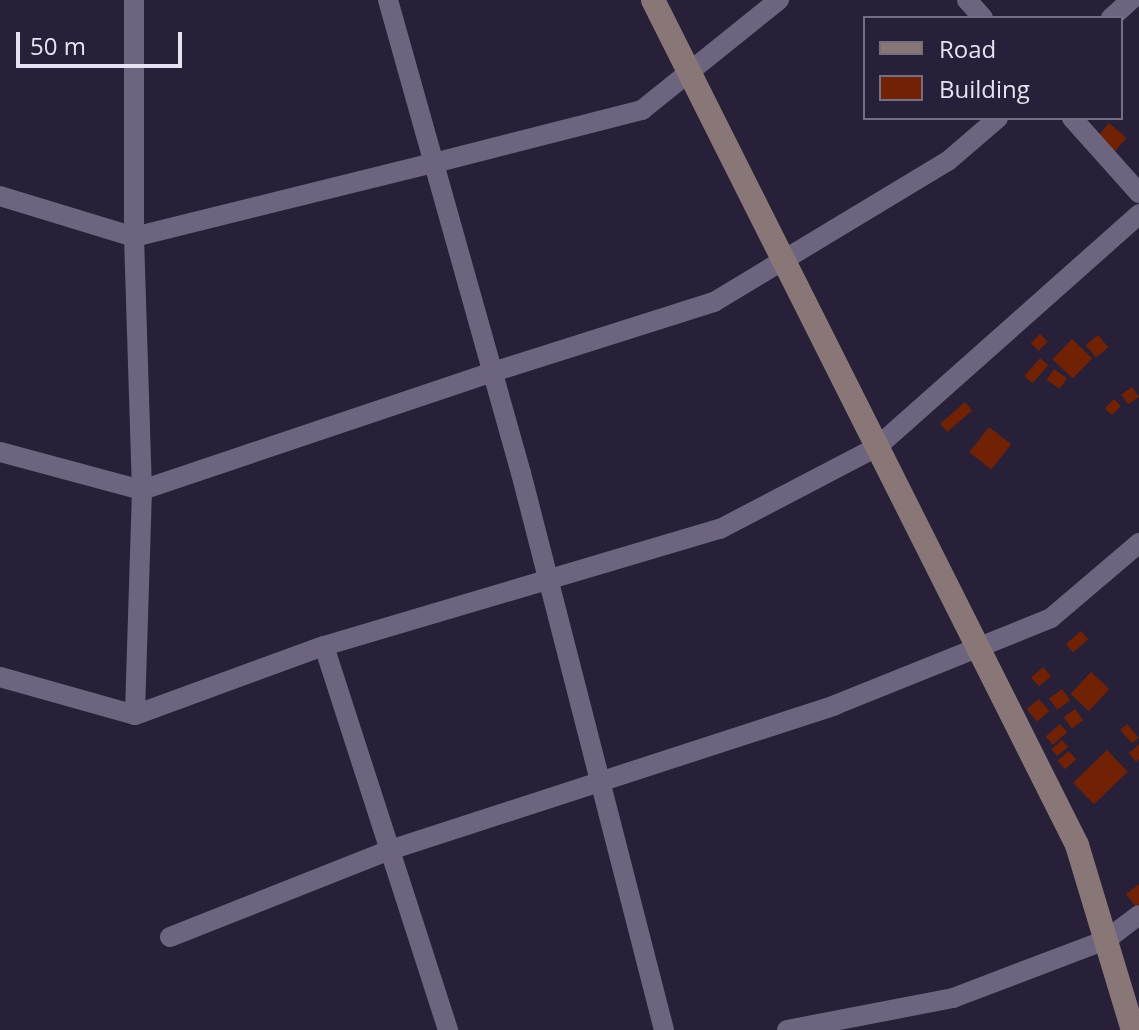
<!DOCTYPE html>
<style>
body{margin:0}
#map{position:relative;width:1139px;height:1030px;overflow:hidden;background:#282038;font-family:"Open Sans",sans-serif}
div>[style]{position:absolute}
.building>*{inset:0;background:#712204;transform-origin:0 0}
.street>*{height:20px;margin:-10px;padding:0 10px;transform-origin:10px;border-radius:10px;background:#6d6480}
.secondary>*{height:24px;margin:-12px;padding:0 12px;transform-origin:12px;border-radius:12px;background:#897677}
span{translate:-50% -50%;white-space:nowrap;text-align:center;line-height:1.15;-webkit-text-stroke:6px #282038;paint-order:stroke}
.legend{position:absolute;left:863px;top:16px;width:260px;height:104px;box-sizing:border-box;background:#282038;border:2px solid #746e82;margin:0;padding:10px 14px;list-style:none;font-size:24px;color:#e6e2f2}
.legend li{display:flex;align-items:center;gap:16px;height:40px}
.legend b{width:40px;border:2px solid #746e82}
.scale{position:absolute;left:16px;top:32px;width:166px;height:36px;box-sizing:border-box;border:4px solid #e6e2f2;border-top:0;padding-left:10px;font-size:24px;line-height:28px;white-space:nowrap;color:#e6e2f2;-webkit-text-stroke:6px #282038;paint-order:stroke}
</style>
<div id="map">
<div class="building">
<div style="left:1109px;top:123px;width:23px;height:23px;rotate:40deg"></div>
<div style="left:1040px;top:334px;width:11px;height:13px;rotate:45deg"></div>
<div style="left:1098px;top:335px;width:16px;height:16px;rotate:50deg"></div>
<div style="left:1072px;top:339px;width:28px;height:28px;rotate:44deg"></div>
<div style="left:1040px;top:358px;width:11px;height:24px;rotate:41deg"></div>
<div style="left:1054px;top:369px;width:16px;height:13px;rotate:35deg"></div>
<div style="left:1132px;top:387px;width:12px;height:13px;rotate:55deg"></div>
<div style="left:1114px;top:399px;width:10px;height:13px;rotate:45deg"></div>
<div style="left:965px;top:402px;width:11px;height:33px;rotate:49deg"></div>
<div style="left:989px;top:427px;width:28px;height:32px;rotate:38deg"></div>
<div style="left:1081px;top:631px;width:11px;height:20px;rotate:49deg"></div>
<div style="left:1043px;top:667px;width:12px;height:16px;rotate:48deg"></div>
<div style="left:1091px;top:672px;width:25px;height:30px;rotate:43deg"></div>
<div style="left:1062px;top:689px;width:14px;height:16px;rotate:54deg"></div>
<div style="left:1039px;top:699px;width:16px;height:16px;rotate:50deg"></div>
<div style="left:1075px;top:709px;width:14px;height:14px;rotate:54deg"></div>
<div style="left:1060px;top:724px;width:11px;height:19px;rotate:49deg"></div>
<div style="left:1127px;top:724px;width:18px;height:9px;rotate:49deg"></div>
<div style="left:1062px;top:740px;width:9px;height:14px;rotate:49deg"></div>
<div style="clip-path:polygon(1139px 744px,1139px 759px,1136px 762px,1129px 753px)"></div>
<div style="left:1107px;top:750px;width:30px;height:47px;rotate:46deg"></div>
<div style="left:1069px;top:751px;width:11px;height:15px;rotate:49deg"></div>
<div style="clip-path:polygon(1139px 884px,1139px 904px,1136px 907px,1126px 894px)"></div>
</div>
<div class="street">
<div style="left:134px;top:0;width:237px;rotate:90deg"></div>
<div style="left:134px;top:237px;width:253px;rotate:88.2deg"></div>
<div style="left:142px;top:490px;width:225px;rotate:91.8deg"></div>
<div style="left:388px;top:0;width:491px;rotate:74.3deg"></div>
<div style="left:521px;top:473px;width:575px;rotate:75.6deg"></div>
<div style="left:967px;top:0;width:24px;rotate:48deg"></div>
<div style="left:1111px;top:18px;width:27px;rotate:-42deg"></div>
<div style="left:1072px;top:118px;width:101px;rotate:48.2deg"></div>
<div style="left:0;top:196px;width:140px;rotate:17deg"></div>
<div style="left:134px;top:237px;width:309px;rotate:-13.9deg"></div>
<div style="left:434px;top:163px;width:215px;rotate:-14.3deg"></div>
<div style="left:642px;top:110px;width:176px;rotate:-38.8deg"></div>
<div style="left:0;top:452px;width:147px;rotate:15deg"></div>
<div style="left:142px;top:490px;width:370px;rotate:-18.6deg"></div>
<div style="left:493px;top:372px;width:232px;rotate:-17.6deg"></div>
<div style="left:714px;top:302px;width:273px;rotate:-31.1deg"></div>
<div style="left:948px;top:161px;width:66px;rotate:-40.7deg"></div>
<div style="left:324px;top:646px;width:404px;rotate:72.1deg"></div>
<div style="left:0;top:677px;width:140px;rotate:15.7deg"></div>
<div style="left:135px;top:715px;width:201px;rotate:-20.1deg"></div>
<div style="left:324px;top:646px;width:413px;rotate:-16.5deg"></div>
<div style="left:720px;top:529px;width:177px;rotate:-27.6deg"></div>
<div style="left:877px;top:447px;width:351px;rotate:-41.6deg"></div>
<div style="left:170px;top:937px;width:237px;rotate:-21.6deg"></div>
<div style="left:390px;top:850px;width:468px;rotate:-18deg"></div>
<div style="left:835px;top:705px;width:233px;rotate:-21.9deg"></div>
<div style="left:1051px;top:618px;width:116px;rotate:-40.4deg"></div>
<div style="left:787px;top:1030px;width:169px;rotate:-10.9deg"></div>
<div style="left:953px;top:998px;width:164px;rotate:-20.8deg"></div>
<div style="left:1106px;top:940px;width:41px;rotate:-37.1deg"></div>
</div>
<div class="secondary">
<div style="left:653px;top:0;width:945px;rotate:63.35deg"></div>
<div style="left:1077px;top:845px;width:193px;rotate:73.2deg"></div>
</div>
<ul class="legend">
<li><b style="height:10px;background:#897677"></b>Road</li>
<li><b style="height:22px;background:#712204"></b>Building</li>
</ul>
<div class="scale">50 m</div>
</div>
